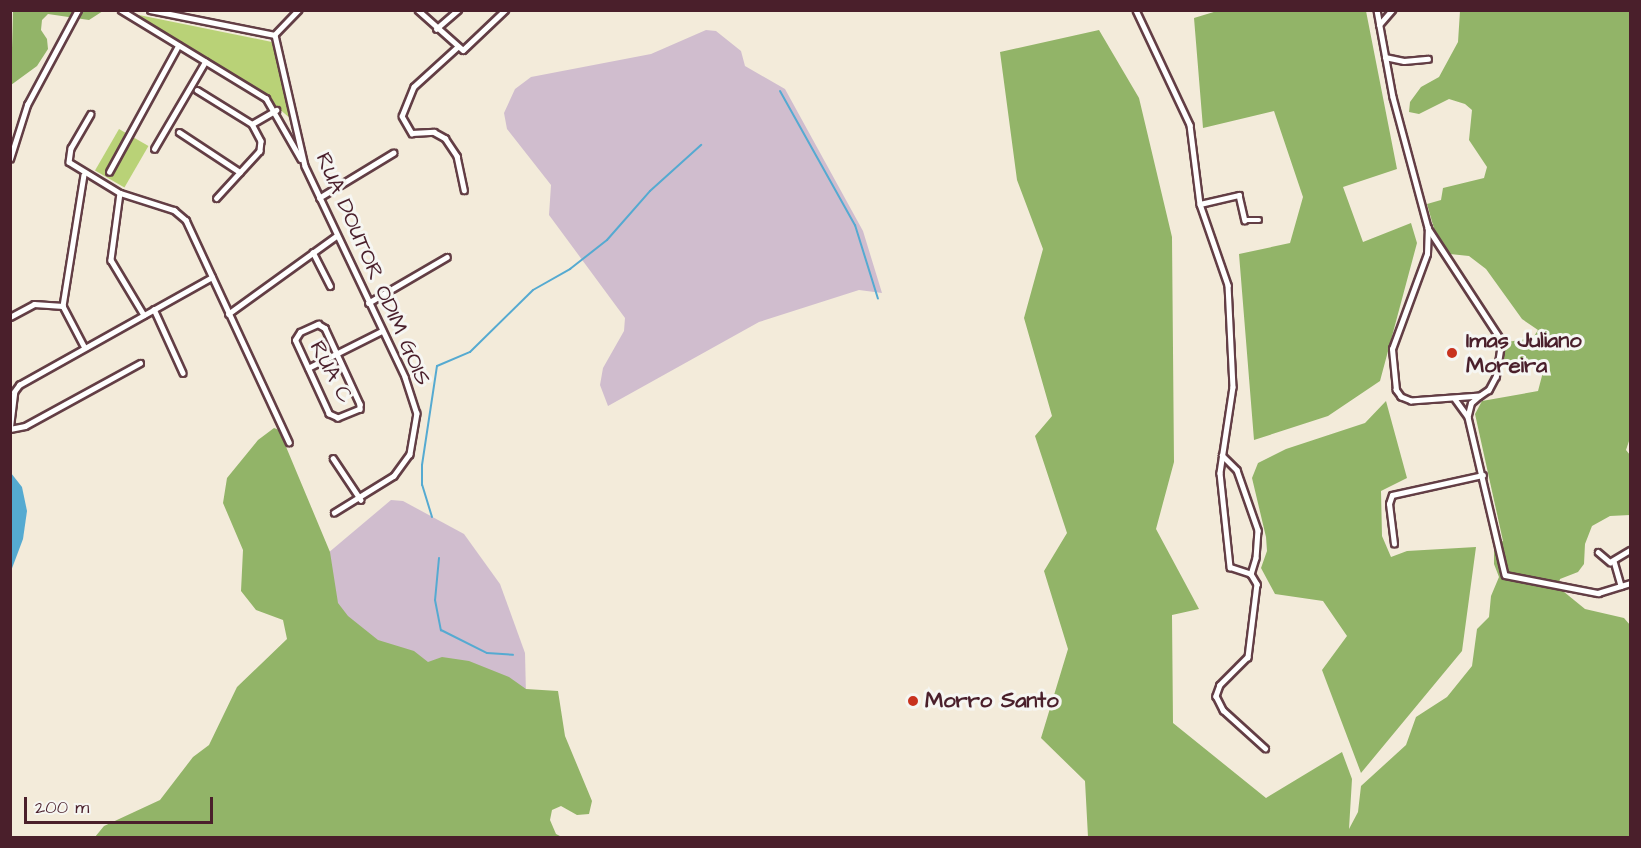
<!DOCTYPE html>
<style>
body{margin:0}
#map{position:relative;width:1641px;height:848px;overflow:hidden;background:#f3ebda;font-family:"Architects Daughter",sans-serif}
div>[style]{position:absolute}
.industrial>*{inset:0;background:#d0bdce}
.green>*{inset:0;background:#b9d277;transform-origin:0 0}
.forest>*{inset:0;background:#92b468}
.water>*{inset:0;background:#55aad1}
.stream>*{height:2px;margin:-1px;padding:0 1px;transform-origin:1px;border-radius:1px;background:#55aad1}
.roads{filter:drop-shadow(2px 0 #633e45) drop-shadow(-2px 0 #633e45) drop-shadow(0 2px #633e45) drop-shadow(0 -2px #633e45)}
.street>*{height:4.5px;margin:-2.25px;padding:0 2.25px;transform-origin:2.25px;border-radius:2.25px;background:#fff}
.dots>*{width:16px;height:16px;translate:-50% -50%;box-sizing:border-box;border:3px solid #f6f6f2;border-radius:50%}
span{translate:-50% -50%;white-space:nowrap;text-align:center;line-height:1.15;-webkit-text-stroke:6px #f6f6f2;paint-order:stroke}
.street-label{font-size:22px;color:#4a1f2b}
.poi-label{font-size:22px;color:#4a1f2b;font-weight:700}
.left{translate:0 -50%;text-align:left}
.frame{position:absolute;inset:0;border:12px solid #4a1f2b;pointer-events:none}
.scale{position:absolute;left:24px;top:797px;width:189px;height:27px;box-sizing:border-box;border:3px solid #4a1f2b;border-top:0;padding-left:8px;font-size:18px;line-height:21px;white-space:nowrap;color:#4a1f2b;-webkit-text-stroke:4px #f6f6f2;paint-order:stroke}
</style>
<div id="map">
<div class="industrial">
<div style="clip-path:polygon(706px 30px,716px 31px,741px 51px,745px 66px,785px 89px,863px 231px,882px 293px,859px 290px,759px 322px,608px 406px,600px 385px,603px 368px,624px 331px,625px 318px,549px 215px,551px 185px,507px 129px,504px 113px,515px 89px,531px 77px,651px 54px)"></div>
<div style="clip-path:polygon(391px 500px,403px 501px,464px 534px,500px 584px,525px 653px,526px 695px,481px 729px,340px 625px,315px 564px)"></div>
</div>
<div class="green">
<div style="clip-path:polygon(129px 13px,272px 42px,292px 120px,261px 93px)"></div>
<div style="left:119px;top:129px;width:34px;height:48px;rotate:30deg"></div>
</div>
<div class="forest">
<div style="clip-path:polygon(13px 11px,103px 11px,89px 20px,48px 14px,42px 20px,41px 30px,47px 39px,48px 49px,37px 66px,11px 85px)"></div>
<div style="clip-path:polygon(1217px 11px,1366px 11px,1397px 169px,1343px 187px,1363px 242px,1411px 223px,1417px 243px,1380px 381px,1328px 416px,1254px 440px,1239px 254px,1290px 243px,1303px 197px,1274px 111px,1203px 128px,1194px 18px)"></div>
<div style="clip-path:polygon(1460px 11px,1630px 11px,1630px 438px,1626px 450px,1630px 455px,1630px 515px,1610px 516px,1592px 526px,1585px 544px,1584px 564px,1578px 572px,1560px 579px,1558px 587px,1585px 609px,1624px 618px,1630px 625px,1630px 837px,1088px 837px,1085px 781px,1041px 738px,1068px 649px,1044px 571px,1067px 533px,1035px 436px,1052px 416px,1024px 318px,1043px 249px,1017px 180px,1000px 52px,1099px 30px,1139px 98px,1172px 237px,1174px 462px,1156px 529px,1199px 609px,1172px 615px,1173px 723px,1266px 798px,1342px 752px,1352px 779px,1349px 829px,1358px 812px,1361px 786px,1406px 745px,1416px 717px,1447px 697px,1472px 666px,1477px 629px,1489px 617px,1491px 596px,1499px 577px,1494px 564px,1494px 545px,1503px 541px,1475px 414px,1482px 401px,1538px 391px,1543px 372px,1525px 364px,1499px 366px,1501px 343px,1533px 338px,1538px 330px,1522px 319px,1486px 269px,1469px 256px,1450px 254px,1435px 232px,1427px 204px,1441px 200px,1443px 188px,1484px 178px,1487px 167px,1469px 140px,1472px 110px,1465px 104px,1449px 99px,1419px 114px,1409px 112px,1410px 102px,1421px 87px,1439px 77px,1458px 42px)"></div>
<div style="clip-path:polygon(1386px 401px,1407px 478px,1381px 491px,1382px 536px,1391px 557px,1407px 551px,1476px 547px,1462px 651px,1361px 773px,1322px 670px,1347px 636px,1323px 601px,1275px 594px,1261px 568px,1267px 551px,1266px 537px,1252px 478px,1258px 463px,1286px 449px,1365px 423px)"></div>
<div style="clip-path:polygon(274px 428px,279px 430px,330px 552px,338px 603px,348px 616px,378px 640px,414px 651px,428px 662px,442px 657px,469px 661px,509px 677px,526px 689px,558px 691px,565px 736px,592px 801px,589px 814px,577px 815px,561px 806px,552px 810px,550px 820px,556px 834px,562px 837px,95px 837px,104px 826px,160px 800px,193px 757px,209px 745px,237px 687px,287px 639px,283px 620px,256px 610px,241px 591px,243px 550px,223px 503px,227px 478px,258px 440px)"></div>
</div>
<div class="water">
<div style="clip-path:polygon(11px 473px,22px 487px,27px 511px,23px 539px,11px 571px)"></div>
</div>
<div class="stream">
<div style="left:780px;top:91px;width:154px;rotate:60.8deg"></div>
<div style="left:855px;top:225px;width:77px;rotate:72.7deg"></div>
<div style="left:432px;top:517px;width:34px;rotate:-107deg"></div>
<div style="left:422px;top:485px;width:20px;rotate:-90deg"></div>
<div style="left:422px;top:465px;width:100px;rotate:-81.4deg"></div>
<div style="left:437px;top:366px;width:36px;rotate:-23deg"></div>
<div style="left:470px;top:352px;width:88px;rotate:-44.5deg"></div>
<div style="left:533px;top:290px;width:43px;rotate:-29.6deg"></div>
<div style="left:570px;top:269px;width:47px;rotate:-38.1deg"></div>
<div style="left:607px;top:240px;width:65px;rotate:-48.7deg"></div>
<div style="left:650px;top:191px;width:69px;rotate:-42deg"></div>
<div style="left:439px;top:558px;width:42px;rotate:95.4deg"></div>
<div style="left:435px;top:600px;width:31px;rotate:79deg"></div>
<div style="left:441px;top:630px;width:51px;rotate:26.6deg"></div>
<div style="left:487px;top:653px;width:26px;rotate:4deg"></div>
</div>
<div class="roads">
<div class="street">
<div style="left:121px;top:10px;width:170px;rotate:31.3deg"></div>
<div style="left:266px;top:98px;width:70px;rotate:60.2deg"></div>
<div style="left:150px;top:10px;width:127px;rotate:11.3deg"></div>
<div style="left:299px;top:10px;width:35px;rotate:134deg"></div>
<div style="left:275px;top:35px;width:134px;rotate:77.1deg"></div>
<div style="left:305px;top:166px;width:233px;rotate:64.6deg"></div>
<div style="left:405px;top:377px;width:38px;rotate:72deg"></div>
<div style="left:417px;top:413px;width:42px;rotate:99.7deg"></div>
<div style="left:410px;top:454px;width:27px;rotate:126deg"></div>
<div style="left:394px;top:476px;width:70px;rotate:148.3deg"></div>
<div style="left:418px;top:10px;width:60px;rotate:41.6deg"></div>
<div style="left:463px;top:50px;width:58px;rotate:-43.6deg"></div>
<div style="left:1136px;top:10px;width:127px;rotate:64.8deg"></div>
<div style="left:1190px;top:125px;width:80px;rotate:82.8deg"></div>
<div style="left:1200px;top:204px;width:86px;rotate:70.9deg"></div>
<div style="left:1228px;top:285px;width:102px;rotate:87.2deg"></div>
<div style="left:1233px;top:387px;width:87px;rotate:98.6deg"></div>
<div style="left:1220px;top:473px;width:95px;rotate:83.9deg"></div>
<div style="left:1230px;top:567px;width:22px;rotate:18deg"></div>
<div style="left:1251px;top:574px;width:12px;rotate:59deg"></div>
<div style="left:1257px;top:584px;width:74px;rotate:97deg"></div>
<div style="left:1248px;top:657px;width:40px;rotate:135deg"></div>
<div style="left:1220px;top:685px;width:12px;rotate:110deg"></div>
<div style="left:1216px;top:696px;width:16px;rotate:63deg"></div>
<div style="left:1223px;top:710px;width:57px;rotate:42.1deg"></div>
<div style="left:1377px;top:10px;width:88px;rotate:79.6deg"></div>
<div style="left:1393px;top:97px;width:136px;rotate:75deg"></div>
<div style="left:1428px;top:228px;width:135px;rotate:56.8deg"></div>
<div style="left:1502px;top:341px;width:36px;rotate:99deg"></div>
<div style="left:1496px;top:377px;width:15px;rotate:118deg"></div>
<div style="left:1489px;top:390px;width:11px;rotate:146deg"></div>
<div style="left:1480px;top:396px;width:69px;rotate:175.9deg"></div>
<div style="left:1411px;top:401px;width:11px;rotate:-158deg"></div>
<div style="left:1401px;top:397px;width:9px;rotate:-126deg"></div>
<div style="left:1396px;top:390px;width:41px;rotate:-95.6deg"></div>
<div style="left:1392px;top:349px;width:101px;rotate:-69.8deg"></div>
<div style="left:1427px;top:254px;width:26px;rotate:-88deg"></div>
<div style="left:1379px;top:25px;width:20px;rotate:-49deg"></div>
<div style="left:436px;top:29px;width:29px;rotate:-41deg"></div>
<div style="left:458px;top:47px;width:59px;rotate:137.7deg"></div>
<div style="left:414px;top:87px;width:31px;rotate:112deg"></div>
<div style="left:402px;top:116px;width:20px;rotate:60deg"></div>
<div style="left:412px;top:133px;width:22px;rotate:-3deg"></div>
<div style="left:434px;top:132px;width:13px;rotate:29deg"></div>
<div style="left:445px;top:138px;width:22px;rotate:56deg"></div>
<div style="left:457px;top:156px;width:35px;rotate:78deg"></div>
<div style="left:1385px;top:57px;width:19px;rotate:12deg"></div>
<div style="left:1404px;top:61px;width:24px;rotate:-5deg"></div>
<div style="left:197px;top:90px;width:65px;rotate:31.7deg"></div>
<div style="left:252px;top:124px;width:19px;rotate:62deg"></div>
<div style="left:261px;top:141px;width:10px;rotate:96deg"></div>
<div style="left:260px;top:151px;width:64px;rotate:132.5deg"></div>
<div style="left:91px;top:114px;width:39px;rotate:120deg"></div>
<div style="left:71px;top:148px;width:14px;rotate:98deg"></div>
<div style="left:69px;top:162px;width:60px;rotate:31.3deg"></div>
<div style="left:120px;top:193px;width:57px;rotate:17.5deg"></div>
<div style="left:174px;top:210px;width:16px;rotate:40deg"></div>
<div style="left:186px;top:220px;width:245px;rotate:65.1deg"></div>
<div style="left:252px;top:124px;width:28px;rotate:-30deg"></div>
<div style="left:179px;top:132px;width:73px;rotate:33.3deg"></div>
<div style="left:154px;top:149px;width:101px;rotate:-59.6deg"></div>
<div style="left:10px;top:159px;width:57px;rotate:-72.5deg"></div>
<div style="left:27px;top:105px;width:108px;rotate:-61.8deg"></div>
<div style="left:109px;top:172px;width:144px;rotate:-61.3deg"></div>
<div style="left:84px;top:175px;width:133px;rotate:99.1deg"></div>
<div style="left:63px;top:306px;width:47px;rotate:62.4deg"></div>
<div style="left:120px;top:193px;width:68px;rotate:97.7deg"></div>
<div style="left:111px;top:260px;width:64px;rotate:59deg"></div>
<div style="left:319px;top:198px;width:87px;rotate:-31.3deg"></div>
<div style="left:1200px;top:204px;width:40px;rotate:-13deg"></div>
<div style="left:1239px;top:195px;width:26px;rotate:77deg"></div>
<div style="left:1245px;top:220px;width:14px"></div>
<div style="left:313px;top:252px;width:38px;rotate:63deg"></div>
<div style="left:368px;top:303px;width:91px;rotate:-30.2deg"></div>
<div style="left:154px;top:309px;width:70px;rotate:65.6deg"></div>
<div style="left:228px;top:314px;width:133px;rotate:-35.8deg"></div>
<div style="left:10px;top:317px;width:27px;rotate:-28deg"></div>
<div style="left:34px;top:304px;width:29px;rotate:4deg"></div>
<div style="left:318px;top:324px;width:8px;rotate:30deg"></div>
<div style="left:325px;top:328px;width:84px;rotate:65.3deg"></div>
<div style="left:360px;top:404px;width:5px;rotate:90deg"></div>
<div style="left:360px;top:409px;width:24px;rotate:158deg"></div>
<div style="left:338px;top:418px;width:10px;rotate:-156deg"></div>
<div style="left:329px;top:414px;width:81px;rotate:-114.7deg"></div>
<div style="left:295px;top:340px;width:9px;rotate:-58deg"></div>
<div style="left:300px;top:332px;width:20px;rotate:-24deg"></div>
<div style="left:308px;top:368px;width:83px;rotate:-26.6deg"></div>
<div style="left:1455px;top:399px;width:22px;rotate:54deg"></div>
<div style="left:1468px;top:417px;width:162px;rotate:76.8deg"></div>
<div style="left:1505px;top:575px;width:95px;rotate:11deg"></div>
<div style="left:1598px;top:593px;width:34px;rotate:-17deg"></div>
<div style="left:1468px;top:415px;width:12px;rotate:-76deg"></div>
<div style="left:1471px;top:403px;width:9px;rotate:-41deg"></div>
<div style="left:10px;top:427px;width:35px;rotate:-83deg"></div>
<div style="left:14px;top:392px;width:9px;rotate:-54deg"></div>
<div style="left:19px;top:385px;width:221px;rotate:-29.2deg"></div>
<div style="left:10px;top:429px;width:15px;rotate:-11deg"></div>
<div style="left:25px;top:426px;width:131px;rotate:-28.7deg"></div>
<div style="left:1222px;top:455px;width:21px;rotate:45deg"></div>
<div style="left:1237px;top:470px;width:64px;rotate:70.7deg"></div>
<div style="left:1258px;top:530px;width:28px;rotate:94deg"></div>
<div style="left:1256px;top:558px;width:17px;rotate:107deg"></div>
<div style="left:333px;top:458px;width:50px;rotate:56.3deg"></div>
<div style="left:1394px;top:544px;width:40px;rotate:-97.1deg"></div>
<div style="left:1389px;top:504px;width:9px;rotate:-72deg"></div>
<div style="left:1392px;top:495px;width:93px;rotate:-12.4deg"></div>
<div style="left:1598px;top:552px;width:16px;rotate:40deg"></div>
<div style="left:1610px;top:562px;width:23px;rotate:-31deg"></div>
<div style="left:1614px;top:561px;width:26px;rotate:74deg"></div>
</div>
</div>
<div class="dots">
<div style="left:1452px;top:353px;background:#c8321e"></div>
<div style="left:913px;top:701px;background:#c8321e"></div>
</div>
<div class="street-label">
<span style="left:373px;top:269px;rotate:66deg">RUA DOUTOR ODIM GOIS</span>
<span style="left:331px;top:372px;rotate:62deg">RUA C</span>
</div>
<div class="poi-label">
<span class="left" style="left:1466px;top:353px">Imas Juliano<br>Moreira</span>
<span class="left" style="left:925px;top:701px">Morro Santo</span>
</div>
<div class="frame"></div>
<div class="scale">200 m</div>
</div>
